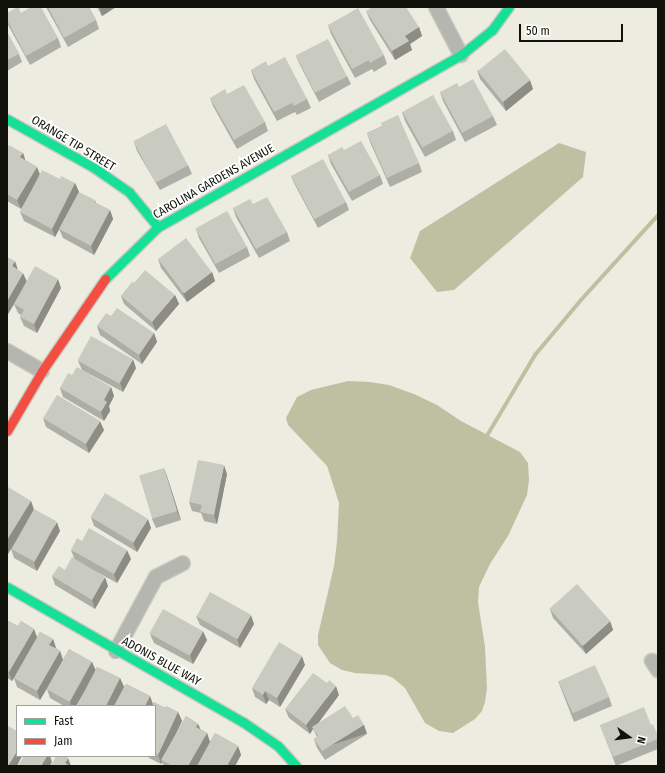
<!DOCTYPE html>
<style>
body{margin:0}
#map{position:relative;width:665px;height:773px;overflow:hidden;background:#ecede0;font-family:"Fira Sans Condensed",sans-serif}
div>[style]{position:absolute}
.water>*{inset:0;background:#bec1a1}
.stream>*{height:4px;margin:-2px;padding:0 2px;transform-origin:2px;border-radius:2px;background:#bec1a1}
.roads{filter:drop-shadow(1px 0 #c8c9be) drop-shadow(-1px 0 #c8c9be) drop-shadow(0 1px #c8c9be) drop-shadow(0 -1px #c8c9be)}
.street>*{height:14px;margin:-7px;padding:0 7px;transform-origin:7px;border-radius:7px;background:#b5b6b0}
.fast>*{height:9px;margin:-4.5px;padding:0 4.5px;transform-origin:4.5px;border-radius:4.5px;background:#16e098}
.jam>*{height:9px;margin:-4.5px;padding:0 4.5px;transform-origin:4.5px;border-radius:4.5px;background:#f24e42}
.wall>*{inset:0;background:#adaea5}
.shaded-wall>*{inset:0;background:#8d8d86;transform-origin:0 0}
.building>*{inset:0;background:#c9cac0;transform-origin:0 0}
span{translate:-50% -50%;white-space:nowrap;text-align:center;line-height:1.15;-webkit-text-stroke:3.5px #fff;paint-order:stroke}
.street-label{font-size:12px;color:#111209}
.frame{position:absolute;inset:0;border:8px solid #111209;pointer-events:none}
.legend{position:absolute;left:16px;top:705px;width:140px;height:52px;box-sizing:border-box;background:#fff;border:1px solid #a0a09d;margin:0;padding:5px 7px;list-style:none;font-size:12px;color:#111209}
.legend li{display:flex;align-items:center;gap:8px;height:20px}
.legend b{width:20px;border:1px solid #a0a09d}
.north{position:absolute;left:609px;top:717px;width:40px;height:40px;-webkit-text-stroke:3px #fff;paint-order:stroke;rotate:104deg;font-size:11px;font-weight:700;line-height:16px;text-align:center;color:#111209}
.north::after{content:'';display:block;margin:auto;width:14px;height:18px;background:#111209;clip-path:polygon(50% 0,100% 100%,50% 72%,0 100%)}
.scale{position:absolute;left:519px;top:24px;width:104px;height:18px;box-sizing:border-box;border:2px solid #111209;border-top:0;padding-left:5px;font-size:12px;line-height:14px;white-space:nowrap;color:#111209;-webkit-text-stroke:3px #fff;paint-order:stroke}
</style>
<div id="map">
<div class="water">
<div style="clip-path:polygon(559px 143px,586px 152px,583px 177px,454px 290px,437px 292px,410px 258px,420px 231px)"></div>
<div style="clip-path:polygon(348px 381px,370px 382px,389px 385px,414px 394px,437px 405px,461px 421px,520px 452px,528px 463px,529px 480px,527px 495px,508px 536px,490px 564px,479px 587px,478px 602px,485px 647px,487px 688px,485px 702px,482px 711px,475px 719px,453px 733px,439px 731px,425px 723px,405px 688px,393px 678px,386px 675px,355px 673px,342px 670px,330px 663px,318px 645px,318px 635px,334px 566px,337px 541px,339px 503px,327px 466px,288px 425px,286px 418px,297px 397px,311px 390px)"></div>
</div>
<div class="stream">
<div style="left:485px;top:439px;width:98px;rotate:-59.2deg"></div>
<div style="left:535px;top:355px;width:72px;rotate:-50.1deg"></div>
<div style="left:581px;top:300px;width:115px;rotate:-47.8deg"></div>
</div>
<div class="roads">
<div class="street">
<div style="left:436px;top:7px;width:54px;rotate:62.5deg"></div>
<div style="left:7px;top:351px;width:40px;rotate:29.7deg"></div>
<div style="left:116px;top:651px;width:84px;rotate:-61.6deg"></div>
<div style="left:156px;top:577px;width:30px;rotate:-27deg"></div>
<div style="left:652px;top:661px;width:11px;rotate:56deg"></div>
</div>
<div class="fast">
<div style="left:7px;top:119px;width:98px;rotate:29.2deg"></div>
<div style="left:93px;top:167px;width:44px;rotate:34.8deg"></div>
<div style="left:129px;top:192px;width:45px;rotate:50.4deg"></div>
<div style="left:105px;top:279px;width:74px;rotate:-44.5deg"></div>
<div style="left:158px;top:227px;width:348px;rotate:-29.6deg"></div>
<div style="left:461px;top:55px;width:40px;rotate:-39deg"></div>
<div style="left:492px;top:30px;width:29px;rotate:-54deg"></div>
<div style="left:7px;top:587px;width:272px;rotate:29.8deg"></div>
<div style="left:243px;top:722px;width:42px;rotate:34.4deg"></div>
<div style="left:278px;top:746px;width:27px;rotate:48deg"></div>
</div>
<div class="jam">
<div style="left:7px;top:431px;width:69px;rotate:-59.7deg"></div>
<div style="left:42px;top:371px;width:112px;rotate:-55.6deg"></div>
</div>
</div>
<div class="wall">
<div style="clip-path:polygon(46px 7px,89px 7px,96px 20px,99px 29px,68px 47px)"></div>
<div style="clip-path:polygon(97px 7px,116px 7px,102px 16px)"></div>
<div style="clip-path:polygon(366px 11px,419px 27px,422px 36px,410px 44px,412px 50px,395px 60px,370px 20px)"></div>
<div style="clip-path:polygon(7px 13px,21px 13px,58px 38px,61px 47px,30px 65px,7px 23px)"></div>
<div style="clip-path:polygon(328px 25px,384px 55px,387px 64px,374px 72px,372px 69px,355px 78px,331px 34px)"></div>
<div style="clip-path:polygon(7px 32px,19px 54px,22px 62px,7px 71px)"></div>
<div style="clip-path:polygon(296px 56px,347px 76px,351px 84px,319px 102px,300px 65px)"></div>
<div style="clip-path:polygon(268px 66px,307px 99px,311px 108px,297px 115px,295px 112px,277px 121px,254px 79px,251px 70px)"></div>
<div style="clip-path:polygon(477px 70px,533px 89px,506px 111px,480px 79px)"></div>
<div style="clip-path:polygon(459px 87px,493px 116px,497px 125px,465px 142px,443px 101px,440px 92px)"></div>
<div style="clip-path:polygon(227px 94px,265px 122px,268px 131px,237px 149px,213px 106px,210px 98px)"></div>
<div style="clip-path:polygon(402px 112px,453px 131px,456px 140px,425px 157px,405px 121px)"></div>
<div style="clip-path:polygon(382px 126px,419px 163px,422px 172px,390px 187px,370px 142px,367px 133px)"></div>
<div style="clip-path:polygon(134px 142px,188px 165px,192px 174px,160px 190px,137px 151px)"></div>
<div style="clip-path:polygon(7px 148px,23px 153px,25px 160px,37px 167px,40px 174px,75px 183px,79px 192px,55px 237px,24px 221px,20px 212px,30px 193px,21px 209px,7px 201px)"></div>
<div style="clip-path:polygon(344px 150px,380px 175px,383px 184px,352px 201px,331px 164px,328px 155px)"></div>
<div style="clip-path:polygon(291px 176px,346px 202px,349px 210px,318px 228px,295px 185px)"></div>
<div style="clip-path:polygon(95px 200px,96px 203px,110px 210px,113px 219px,94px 255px,63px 238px,59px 229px)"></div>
<div style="clip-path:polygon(253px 204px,287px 232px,290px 241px,259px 258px,236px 217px,233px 208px)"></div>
<div style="clip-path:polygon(196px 229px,247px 247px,250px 256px,219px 273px,199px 238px)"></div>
<div style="clip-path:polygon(158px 259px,212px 272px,215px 281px,187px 302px,161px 268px)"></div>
<div style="clip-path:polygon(61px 288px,37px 333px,24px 326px,20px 317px,21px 315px,18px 313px,14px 304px)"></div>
<div style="clip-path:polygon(175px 295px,179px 304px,156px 331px,124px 304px,121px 296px)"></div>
<div style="clip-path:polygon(97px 326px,154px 333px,157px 342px,142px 364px,100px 335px)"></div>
<div style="clip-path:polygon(78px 361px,136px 368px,123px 392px,82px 370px)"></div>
<div style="clip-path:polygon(72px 375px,111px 387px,114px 396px,109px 406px,110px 411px,104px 421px,63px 397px,60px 388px)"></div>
<div style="clip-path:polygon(43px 418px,104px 430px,89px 453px,46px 427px)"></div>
<div style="clip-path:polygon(164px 468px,181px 520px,156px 528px,152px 519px)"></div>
<div style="clip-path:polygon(227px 474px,217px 524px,204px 521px,201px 513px,192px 511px,189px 502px)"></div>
<div style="clip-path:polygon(7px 489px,31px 501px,34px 510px,60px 531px,37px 571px,14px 558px,11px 549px,22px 530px,8px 554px,7px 553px)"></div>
<div style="clip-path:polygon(91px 517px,151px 528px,137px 552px,94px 526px)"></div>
<div style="clip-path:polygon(82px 541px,131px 559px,117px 583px,95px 571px,108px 586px,95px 609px,55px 585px,52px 576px,65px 570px,74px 558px,71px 550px)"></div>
<div style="clip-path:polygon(550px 609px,610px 621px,613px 630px,586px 654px,553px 618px)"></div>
<div style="clip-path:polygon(196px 616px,254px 624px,240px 648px,200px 625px)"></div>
<div style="clip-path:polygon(8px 621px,18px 626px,21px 621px,34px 629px,37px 637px,40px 632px,53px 639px,56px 648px,60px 651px,63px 660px,69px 649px,92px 662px,95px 670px,97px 667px,120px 678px,124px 687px,116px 703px,126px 684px,150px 696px,153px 704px,154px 702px,165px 708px,166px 706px,178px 712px,182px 721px,174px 738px,186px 716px,198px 724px,200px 729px,207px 733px,210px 742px,215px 733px,238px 746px,241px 755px,235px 766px,164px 766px,162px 762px,161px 764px,149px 758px,148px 756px,155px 756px,155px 706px,77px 706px,85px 690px,76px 706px,64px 706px,50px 698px,47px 689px,40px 700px,17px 687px,14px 678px,12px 681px,7px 678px,7px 623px)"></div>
<div style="clip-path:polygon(150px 634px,207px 640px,193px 664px,154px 643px)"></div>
<div style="clip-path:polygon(305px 665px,280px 707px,269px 700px,266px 704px,255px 697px,252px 688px)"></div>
<div style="clip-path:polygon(558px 681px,609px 697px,612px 706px,574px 722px)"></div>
<div style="clip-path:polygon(339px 695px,318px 723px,353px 718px,364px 725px,367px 734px,325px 760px,317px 748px,314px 739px,317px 737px,313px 729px,310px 734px,289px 718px,285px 709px)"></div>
<div style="clip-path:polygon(600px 725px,658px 736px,658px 749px,616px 766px)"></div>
</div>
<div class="shaded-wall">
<div style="clip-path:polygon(99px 7px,116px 7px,102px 16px)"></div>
<div style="clip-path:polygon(419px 27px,422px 36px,410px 44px,412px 50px,395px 60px,392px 51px,405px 36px)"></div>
<div style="clip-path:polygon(530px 80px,533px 89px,506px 111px,503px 102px)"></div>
<div style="clip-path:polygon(23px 153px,26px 162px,20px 157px)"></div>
<div style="clip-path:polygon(37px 167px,40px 176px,21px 209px,17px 200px)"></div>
<div style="clip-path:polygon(75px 183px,79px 192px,55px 237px,52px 229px)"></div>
<div style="clip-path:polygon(110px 210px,113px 219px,94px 255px,91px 246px)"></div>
<div style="clip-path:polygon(15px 261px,18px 270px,12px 266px)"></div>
<div style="clip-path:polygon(212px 272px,215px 281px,187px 302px,183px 293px)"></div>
<div style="clip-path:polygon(23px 273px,27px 282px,7px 316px,7px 301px)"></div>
<div style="clip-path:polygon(58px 279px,61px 288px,37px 333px,34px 324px)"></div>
<div style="clip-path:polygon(175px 295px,179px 304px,156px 331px,152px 322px)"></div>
<div style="clip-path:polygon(154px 333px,157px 342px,142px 364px,139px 355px)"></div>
<div style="clip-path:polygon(133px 359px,136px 368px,123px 392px,120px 383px)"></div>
<div style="clip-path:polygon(111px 387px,114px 396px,109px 406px,110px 411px,104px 421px,101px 412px,104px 400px)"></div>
<div style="clip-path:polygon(100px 421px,104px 430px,89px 453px,86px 444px)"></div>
<div style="clip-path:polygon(224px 465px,227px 474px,217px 524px,214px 515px)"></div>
<div style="clip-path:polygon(164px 468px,167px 476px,181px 520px,177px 511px)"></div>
<div style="clip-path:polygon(31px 501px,34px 510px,8px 554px,7px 540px)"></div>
<div style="clip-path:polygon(148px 519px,151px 528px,137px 552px,133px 543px)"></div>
<div style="clip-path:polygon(57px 522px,60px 531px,37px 571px,34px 563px)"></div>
<div style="clip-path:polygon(127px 550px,131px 559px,117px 583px,114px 574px)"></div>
<div style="clip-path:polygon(105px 577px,108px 586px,95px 609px,92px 600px)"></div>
<div style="clip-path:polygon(251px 615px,254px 624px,240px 648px,237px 639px)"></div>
<div style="clip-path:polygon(610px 621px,613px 630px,586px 654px,582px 645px)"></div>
<div style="clip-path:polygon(34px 629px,37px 638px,12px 681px,9px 672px)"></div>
<div style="clip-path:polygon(203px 631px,207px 640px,193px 664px,190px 655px)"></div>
<div style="clip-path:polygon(53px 639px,56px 648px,49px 645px)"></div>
<div style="clip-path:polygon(60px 651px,63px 660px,40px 700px,37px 691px)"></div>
<div style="clip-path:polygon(302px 656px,305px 665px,280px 707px,277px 698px)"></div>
<div style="clip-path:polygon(92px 662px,96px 671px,76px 706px,71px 706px,70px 702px)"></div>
<div style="clip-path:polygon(120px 678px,124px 687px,114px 706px,106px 706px)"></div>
<div style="clip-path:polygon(336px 686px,339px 695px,314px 729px,312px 727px,313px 729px,310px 734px,306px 725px)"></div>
<div style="clip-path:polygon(265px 691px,269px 700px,266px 704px,263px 695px)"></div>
<div style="clip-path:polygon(150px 696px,153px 705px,153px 706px,145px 706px)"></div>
<div style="clip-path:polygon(178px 712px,182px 721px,163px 760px,161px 760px,162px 762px,161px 764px,158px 755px)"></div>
<div style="clip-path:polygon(198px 724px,202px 733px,196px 727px)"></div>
<div style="left:364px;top:725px;width:9px;height:49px;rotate:72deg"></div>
<div style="clip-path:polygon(207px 733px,210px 742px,197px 766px,188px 766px)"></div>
<div style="clip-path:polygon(238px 746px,241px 755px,235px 766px,227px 766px)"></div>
<div style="clip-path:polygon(17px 751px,17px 756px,22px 756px,17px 766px,8px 766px)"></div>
<div style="clip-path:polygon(47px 756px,50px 756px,52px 762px,50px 766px,41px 766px)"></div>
<div style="clip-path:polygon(68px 758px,71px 766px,66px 766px,65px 763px)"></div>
</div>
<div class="building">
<div style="clip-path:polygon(18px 7px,21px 13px,31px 7px,41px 7px,58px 38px,26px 56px,7px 20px,7px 13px)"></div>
<div style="clip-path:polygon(48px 7px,89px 7px,96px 20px,64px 38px)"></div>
<div style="clip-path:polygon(373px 7px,406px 7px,419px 27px,405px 36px,409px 41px,392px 51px,366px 11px)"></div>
<div style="clip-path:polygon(358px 8px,384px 55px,370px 63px,369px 60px,352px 69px,328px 25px)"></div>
<div style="clip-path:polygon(7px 32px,19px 54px,7px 60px)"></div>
<div style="left:328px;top:39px;width:42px;height:36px;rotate:63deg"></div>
<div style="left:505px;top:49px;width:40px;height:35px;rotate:51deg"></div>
<div style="clip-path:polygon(285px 57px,307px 99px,294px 106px,292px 103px,274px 112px,251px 70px,266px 61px,268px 66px)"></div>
<div style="clip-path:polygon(473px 79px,493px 116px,462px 133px,440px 92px,457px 83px,459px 87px)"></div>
<div style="clip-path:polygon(244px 85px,265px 122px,234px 140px,210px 98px,225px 89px,227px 94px)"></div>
<div style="left:433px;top:95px;width:41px;height:35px;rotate:61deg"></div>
<div style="clip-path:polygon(398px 115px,419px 163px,387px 178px,367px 133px,382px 126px,381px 123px)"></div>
<div style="left:166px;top:124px;width:47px;height:37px;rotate:62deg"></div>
<div style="clip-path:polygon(361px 141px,380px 175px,349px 192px,328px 155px,342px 147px,344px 150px)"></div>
<div style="clip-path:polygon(9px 145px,23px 153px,20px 157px,37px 167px,17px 200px,7px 194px,7px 148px)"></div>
<div style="left:323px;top:159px;width:49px;height:36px;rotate:62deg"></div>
<div style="clip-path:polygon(42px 170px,60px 179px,61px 176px,75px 183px,52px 229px,20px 212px)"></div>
<div style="clip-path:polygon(79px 192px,95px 200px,94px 202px,110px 210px,91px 246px,59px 229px)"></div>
<div style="clip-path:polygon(267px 197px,287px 232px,256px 249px,233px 208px,250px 199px,253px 204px)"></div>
<div style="left:227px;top:211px;width:41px;height:36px;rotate:61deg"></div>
<div style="left:186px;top:238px;width:43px;height:35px;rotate:53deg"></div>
<div style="clip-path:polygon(7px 257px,15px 261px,12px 266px,23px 273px,7px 301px)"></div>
<div style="clip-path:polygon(35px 266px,58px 279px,34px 324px,20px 317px,24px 310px,14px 304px)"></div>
<div style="clip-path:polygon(145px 270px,175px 295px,152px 322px,121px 296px,132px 282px,134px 283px)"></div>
<div style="clip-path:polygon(117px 308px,154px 333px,139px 355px,97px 326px,106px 313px,111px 316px)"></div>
<div style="left:91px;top:336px;width:48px;height:28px;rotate:29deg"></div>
<div style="clip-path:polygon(77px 367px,111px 387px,104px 400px,107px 402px,101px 412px,60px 388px,68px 373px,72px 375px)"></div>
<div style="left:57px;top:395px;width:50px;height:27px;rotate:31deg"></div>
<div style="clip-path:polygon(198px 460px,224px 465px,214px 515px,200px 512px,202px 505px,189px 502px)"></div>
<div style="left:164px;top:468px;width:45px;height:26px;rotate:73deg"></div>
<div style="clip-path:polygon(8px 487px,31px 501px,7px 540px,7px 489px)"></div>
<div style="left:105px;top:493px;width:50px;height:28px;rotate:31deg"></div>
<div style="left:34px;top:509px;width:26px;height:46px;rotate:29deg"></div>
<div style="clip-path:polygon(89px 528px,127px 550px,114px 574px,71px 550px,77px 538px,82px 541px)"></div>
<div style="clip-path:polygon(72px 557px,105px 577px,92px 600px,52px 576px,59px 566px,65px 570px)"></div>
<div style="left:577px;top:584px;width:50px;height:37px;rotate:48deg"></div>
<div style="left:210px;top:592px;width:47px;height:28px;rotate:29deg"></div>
<div style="left:163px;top:609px;width:46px;height:28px;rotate:29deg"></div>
<div style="clip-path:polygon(8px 621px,18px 626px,21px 621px,34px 629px,9px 672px,7px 671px,7px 623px)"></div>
<div style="clip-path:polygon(40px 632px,53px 639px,49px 645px,60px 651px,37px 691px,14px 678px)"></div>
<div style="clip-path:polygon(279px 642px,302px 656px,277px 698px,265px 691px,263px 695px,252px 688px)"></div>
<div style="left:69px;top:649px;width:26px;height:46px;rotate:29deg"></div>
<div style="left:595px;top:665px;width:35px;height:40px;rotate:66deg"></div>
<div style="clip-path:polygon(97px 667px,120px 678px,106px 706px,77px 706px)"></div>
<div style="clip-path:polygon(313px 673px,327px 683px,329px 680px,336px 686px,306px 725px,285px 709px)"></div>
<div style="clip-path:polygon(126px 684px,150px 696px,145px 706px,114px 706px)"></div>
<div style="clip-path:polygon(154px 702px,165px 708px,166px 706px,178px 712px,158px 755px,155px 753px,155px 706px,152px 706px)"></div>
<div style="clip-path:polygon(345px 706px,353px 718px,358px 715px,364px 725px,322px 751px,314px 739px,318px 736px,312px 727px)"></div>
<div style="clip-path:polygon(644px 707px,651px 725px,653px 724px,658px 736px,658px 739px,613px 757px,600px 725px)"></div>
<div style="clip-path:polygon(186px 716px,198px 724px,196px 727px,207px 733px,188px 766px,173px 766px,161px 760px)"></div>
<div style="clip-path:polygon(8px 726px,17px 731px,17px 751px,8px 766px,7px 766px,7px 728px)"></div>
<div style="clip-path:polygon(215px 733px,238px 746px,227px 766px,197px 766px)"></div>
<div style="clip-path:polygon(24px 756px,47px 756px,41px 766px,18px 766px)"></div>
<div style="clip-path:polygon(56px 756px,65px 756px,68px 758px,65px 763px,70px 766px,51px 766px)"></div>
</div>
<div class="street-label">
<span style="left:73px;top:144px;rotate:31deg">ORANGE TIP STREET</span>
<span style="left:214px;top:182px;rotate:-30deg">CAROLINA GARDENS AVENUE</span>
<span style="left:161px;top:662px;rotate:29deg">ADONIS BLUE WAY</span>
</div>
<div class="frame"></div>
<ul class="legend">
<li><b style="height:5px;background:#16e098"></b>Fast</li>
<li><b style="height:5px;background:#f24e42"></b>Jam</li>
</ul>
<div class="north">N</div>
<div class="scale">50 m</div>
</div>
